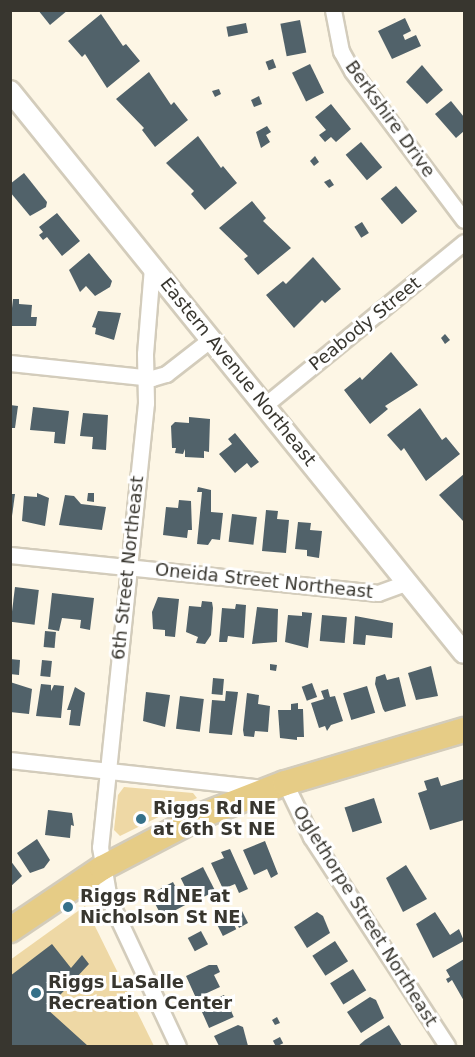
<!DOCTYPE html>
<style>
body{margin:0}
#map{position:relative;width:475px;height:1057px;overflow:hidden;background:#fdf6e5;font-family:"DejaVu Sans",sans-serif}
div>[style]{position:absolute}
.green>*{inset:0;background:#eed8a5}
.building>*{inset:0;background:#51626a;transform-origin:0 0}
.roads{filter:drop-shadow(2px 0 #d3ccbb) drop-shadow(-2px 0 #d3ccbb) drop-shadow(0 2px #d3ccbb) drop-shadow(0 -2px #d3ccbb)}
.minor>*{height:15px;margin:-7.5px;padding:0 7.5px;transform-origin:7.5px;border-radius:7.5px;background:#fff}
.tertiary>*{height:20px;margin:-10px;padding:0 10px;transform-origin:10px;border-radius:10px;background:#fff}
.primary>*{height:24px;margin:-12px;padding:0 12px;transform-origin:12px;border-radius:12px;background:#e6cc86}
.dots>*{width:16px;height:16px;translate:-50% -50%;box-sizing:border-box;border:3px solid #fff;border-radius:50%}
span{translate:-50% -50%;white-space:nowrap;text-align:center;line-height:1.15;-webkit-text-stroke:6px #fff;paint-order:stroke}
.street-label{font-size:18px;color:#38362f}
.poi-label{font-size:18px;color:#38362f;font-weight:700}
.left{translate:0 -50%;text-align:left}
.frame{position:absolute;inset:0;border:12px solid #38362f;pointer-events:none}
</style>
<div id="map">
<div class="green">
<div style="clip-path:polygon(124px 787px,193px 793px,197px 798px,120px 836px,114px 830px,118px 795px)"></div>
<div style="clip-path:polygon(85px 906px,154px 1046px,11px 1046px,10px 960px)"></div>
</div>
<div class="building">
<div style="clip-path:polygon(38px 10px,68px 10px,50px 25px)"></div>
<div style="clip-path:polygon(101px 14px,123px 46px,126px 44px,140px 61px,107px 88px,85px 54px,82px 57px,68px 41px)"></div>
<div style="clip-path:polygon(405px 18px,411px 31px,403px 35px,405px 40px,416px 35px,421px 46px,392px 59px,378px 31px)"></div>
<div style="left:300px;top:20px;width:33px;height:20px;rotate:79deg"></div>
<div style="left:246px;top:23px;width:10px;height:20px;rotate:79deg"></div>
<div style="left:273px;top:59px;width:9px;height:8px;rotate:69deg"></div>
<div style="left:310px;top:64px;width:32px;height:20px;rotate:64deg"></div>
<div style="clip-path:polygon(422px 65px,443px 90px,427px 104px,406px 82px)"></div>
<div style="clip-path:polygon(149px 72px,171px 105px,174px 102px,188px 120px,155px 147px,142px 130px,144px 128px,116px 99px)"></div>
<div style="clip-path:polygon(219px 89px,221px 94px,215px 97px,212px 91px)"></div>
<div style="clip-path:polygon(259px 96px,262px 104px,254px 107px,251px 100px)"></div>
<div style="clip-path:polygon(451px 101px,464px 117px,464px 131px,456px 138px,435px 114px)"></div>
<div style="clip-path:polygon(331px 104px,351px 129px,336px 142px,331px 137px,325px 142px,319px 135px,326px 130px,315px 117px)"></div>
<div style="clip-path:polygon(267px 126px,271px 132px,266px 135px,270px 142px,261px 148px,256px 132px)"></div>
<div style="clip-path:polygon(198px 136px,221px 168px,223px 166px,237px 183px,205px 210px,191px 194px,194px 191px,166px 163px)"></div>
<div style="left:361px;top:142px;width:33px;height:20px;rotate:50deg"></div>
<div style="clip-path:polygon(315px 156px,319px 162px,314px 166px,310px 161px)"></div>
<div style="clip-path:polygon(24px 173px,47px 202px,46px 207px,30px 216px,10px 192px,10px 184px)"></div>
<div style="clip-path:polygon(330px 179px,334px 185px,329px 188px,324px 182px)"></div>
<div style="left:396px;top:186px;width:33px;height:20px;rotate:50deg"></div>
<div style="clip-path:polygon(252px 201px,266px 218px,263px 221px,291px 248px,258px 275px,244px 259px,248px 256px,219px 228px)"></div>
<div style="clip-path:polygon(57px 213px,80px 241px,62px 256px,47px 237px,43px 240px,39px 235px,43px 232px,39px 227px)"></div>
<div style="left:362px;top:222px;width:13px;height:9px;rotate:58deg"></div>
<div style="clip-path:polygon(89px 253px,112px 281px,110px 287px,95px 296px,86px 286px,80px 292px,69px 270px)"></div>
<div style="clip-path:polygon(313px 257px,341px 289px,325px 303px,322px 300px,294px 328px,266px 295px,283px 281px,286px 284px)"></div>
<div style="clip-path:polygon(13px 299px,19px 299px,19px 304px,32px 305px,31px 317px,37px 317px,36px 326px,10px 326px)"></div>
<div style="clip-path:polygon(98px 311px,121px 313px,114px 340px,95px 334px,96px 328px,92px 327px)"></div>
<div style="clip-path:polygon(445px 334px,450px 340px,445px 344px,441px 338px)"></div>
<div style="clip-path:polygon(391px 352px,418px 385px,385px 406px,388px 409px,370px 424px,344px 390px,360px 377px,362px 380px)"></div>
<div style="clip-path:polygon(10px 405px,18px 406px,15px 428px,10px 428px)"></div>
<div style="clip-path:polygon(33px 407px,69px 411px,65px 444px,54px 443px,55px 432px,30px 430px)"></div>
<div style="clip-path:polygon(420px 408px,442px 440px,446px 437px,460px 454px,426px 481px,404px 448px,401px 451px,387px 435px)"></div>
<div style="clip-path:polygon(83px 413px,108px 415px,106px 450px,92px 449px,93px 437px,80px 436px)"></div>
<div style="clip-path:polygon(189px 417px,210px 419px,209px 452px,204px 451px,204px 458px,185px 457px,185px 449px,183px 454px,175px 453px,176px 448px,172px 448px,171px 426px,175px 422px,189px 423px)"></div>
<div style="clip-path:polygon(235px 433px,259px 462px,251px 468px,247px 463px,235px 473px,219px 454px,232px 444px,228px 439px)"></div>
<div style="clip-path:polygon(464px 474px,464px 522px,439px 495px)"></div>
<div style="clip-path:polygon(198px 487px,211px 490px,211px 512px,223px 513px,220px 540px,212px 539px,208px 545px,197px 544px,202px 492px,197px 492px)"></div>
<div style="clip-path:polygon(37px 493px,49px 498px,45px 526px,22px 521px,24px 496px,37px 497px)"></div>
<div style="clip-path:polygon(88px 493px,94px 493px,94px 502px,87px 501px)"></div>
<div style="clip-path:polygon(10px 494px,15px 494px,12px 516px,10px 516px)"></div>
<div style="clip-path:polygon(65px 495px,74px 496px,81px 504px,106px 507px,102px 530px,59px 525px)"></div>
<div style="clip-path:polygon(179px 500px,191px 501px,192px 530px,188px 530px,187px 538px,163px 535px,166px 507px,178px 508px)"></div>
<div style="clip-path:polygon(266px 510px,278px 511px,277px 519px,289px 520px,286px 553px,262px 551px)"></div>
<div style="left:232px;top:514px;width:25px;height:28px;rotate:7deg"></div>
<div style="clip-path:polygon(298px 522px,311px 523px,310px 530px,322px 531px,319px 558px,307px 556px,307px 550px,295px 549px)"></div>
<div style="left:15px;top:587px;width:24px;height:35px;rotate:7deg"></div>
<div style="clip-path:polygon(52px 593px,94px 598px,90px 630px,80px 628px,81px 620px,62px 618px,59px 631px,48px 629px)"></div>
<div style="clip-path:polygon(158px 597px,179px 599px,175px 637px,165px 636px,165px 630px,153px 629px,152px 612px)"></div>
<div style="clip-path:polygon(202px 601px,212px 602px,213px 608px,211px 635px,205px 644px,196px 643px,198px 637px,186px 632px,189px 606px,201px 607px)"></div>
<div style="clip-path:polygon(236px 604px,246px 605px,244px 638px,228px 636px,227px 642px,219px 642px,222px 608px,235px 609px)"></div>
<div style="clip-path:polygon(257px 607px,278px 609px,277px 642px,252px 644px)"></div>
<div style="clip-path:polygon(302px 612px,312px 613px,308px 648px,285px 642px,288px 615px,302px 616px)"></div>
<div style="left:322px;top:615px;width:25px;height:26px;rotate:5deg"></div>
<div style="clip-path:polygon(355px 616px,393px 623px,392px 638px,366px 635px,365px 645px,353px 644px)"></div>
<div style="left:45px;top:631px;width:11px;height:16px;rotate:5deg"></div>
<div style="clip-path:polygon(10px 659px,20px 660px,19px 675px,10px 674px)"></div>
<div style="left:42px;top:660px;width:10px;height:16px;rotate:6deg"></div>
<div style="clip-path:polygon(270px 664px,277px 665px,276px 671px,270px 670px)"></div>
<div style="clip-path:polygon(431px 666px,438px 696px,416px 700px,408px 673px)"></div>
<div style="clip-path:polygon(385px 674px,387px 680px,399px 677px,406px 706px,385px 712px,383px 709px,375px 684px,376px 677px)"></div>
<div style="left:213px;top:678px;width:11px;height:16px;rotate:5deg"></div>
<div style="clip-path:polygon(10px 682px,32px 689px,29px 714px,10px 712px)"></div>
<div style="left:312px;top:683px;width:15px;height:11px;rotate:70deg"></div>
<div style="clip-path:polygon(41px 684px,51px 685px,51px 691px,54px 685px,64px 686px,61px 718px,36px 716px)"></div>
<div style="left:367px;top:686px;width:28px;height:25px;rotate:73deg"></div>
<div style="clip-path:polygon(75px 687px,85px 693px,80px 726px,69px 725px,71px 710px,67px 710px)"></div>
<div style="clip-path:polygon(328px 689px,330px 697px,335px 696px,343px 721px,331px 725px,327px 731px,325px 726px,319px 728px,311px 703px,324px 699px,321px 691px)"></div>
<div style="clip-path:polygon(226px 691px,238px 692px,232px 735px,209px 733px,212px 700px,225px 701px)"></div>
<div style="clip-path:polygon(146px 692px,170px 695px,165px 727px,143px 721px)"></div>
<div style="clip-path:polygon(247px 693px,259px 695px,258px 704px,270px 706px,268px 732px,255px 731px,254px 737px,244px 736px,243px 730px)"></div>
<div style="left:180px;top:696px;width:24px;height:33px;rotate:7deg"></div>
<div style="clip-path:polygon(298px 703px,298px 709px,303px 709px,304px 737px,297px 737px,297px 740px,280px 738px,278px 710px,291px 710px,291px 704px)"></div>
<div style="clip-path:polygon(438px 777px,441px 786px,464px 779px,464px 820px,430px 830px,418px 793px,427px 790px,424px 781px)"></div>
<div style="left:374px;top:798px;width:26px;height:31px;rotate:72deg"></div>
<div style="clip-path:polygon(48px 810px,72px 813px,74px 826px,71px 825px,70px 838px,45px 835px)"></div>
<div style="clip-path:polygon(37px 839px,50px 860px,44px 868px,30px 873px,17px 853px)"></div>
<div style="clip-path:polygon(265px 841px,278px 874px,271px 878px,267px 869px,254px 875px,243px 850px)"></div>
<div style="clip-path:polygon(230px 849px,248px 889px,239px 893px,235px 884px,223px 889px,211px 863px,224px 858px,221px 852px)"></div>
<div style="clip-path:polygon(10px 860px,22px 876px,10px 887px)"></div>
<div style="clip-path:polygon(406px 865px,427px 899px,403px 912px,386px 878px)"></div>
<div style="left:203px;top:867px;width:27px;height:25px;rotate:63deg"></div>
<div style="left:173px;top:882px;width:26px;height:26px;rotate:62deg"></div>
<div style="clip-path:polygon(240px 907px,248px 923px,239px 928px,231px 910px)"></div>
<div style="clip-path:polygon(317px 912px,323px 916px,330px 933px,307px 948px,294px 927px)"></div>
<div style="clip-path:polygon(435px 912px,450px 935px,459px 929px,464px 941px,433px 958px,416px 924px)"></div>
<div style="left:229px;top:915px;width:16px;height:15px;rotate:63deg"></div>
<div style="left:201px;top:931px;width:15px;height:15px;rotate:62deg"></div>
<div style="left:335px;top:941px;width:24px;height:27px;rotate:57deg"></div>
<div style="clip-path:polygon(52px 944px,71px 968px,82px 955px,89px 964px,47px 1009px,88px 1046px,10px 1046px,10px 976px)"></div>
<div style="clip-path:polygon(464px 959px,464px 1001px,452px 980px,448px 983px,446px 979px,450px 977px,446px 970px)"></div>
<div style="clip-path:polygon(209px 965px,217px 965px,220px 972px,214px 975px,220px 987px,196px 998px,186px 976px)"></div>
<div style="left:353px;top:969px;width:25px;height:27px;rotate:58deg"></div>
<div style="left:224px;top:995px;width:24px;height:27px;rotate:66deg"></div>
<div style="clip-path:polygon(370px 997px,376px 1000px,384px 1018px,361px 1033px,347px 1012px)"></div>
<div style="clip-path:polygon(277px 1017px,280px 1023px,275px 1025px,272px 1020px)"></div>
<div style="clip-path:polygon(238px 1025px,243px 1027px,248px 1046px,219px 1046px,214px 1036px)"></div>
<div style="clip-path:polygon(389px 1025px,402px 1046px,358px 1046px,365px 1040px)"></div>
<div style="left:280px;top:1037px;width:7px;height:8px;rotate:63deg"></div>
</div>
<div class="roads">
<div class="minor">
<div style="left:333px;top:10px;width:42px;rotate:79deg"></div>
<div style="left:341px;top:51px;width:23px;rotate:61deg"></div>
<div style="left:352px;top:71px;width:186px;rotate:53.1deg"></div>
<div style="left:152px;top:267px;width:87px;rotate:94.6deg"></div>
<div style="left:145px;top:354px;width:49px;rotate:88.8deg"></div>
<div style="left:146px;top:403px;width:446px;rotate:95.9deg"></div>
<div style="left:100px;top:847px;width:53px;rotate:80.2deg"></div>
<div style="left:109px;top:899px;width:162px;rotate:64.9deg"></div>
<div style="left:10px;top:363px;width:143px;rotate:6deg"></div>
<div style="left:152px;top:378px;width:15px;rotate:-16deg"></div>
<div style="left:166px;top:374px;width:57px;rotate:-37.9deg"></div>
<div style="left:265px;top:405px;width:257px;rotate:-39.3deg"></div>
<div style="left:10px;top:555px;width:370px;rotate:5.9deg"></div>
<div style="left:378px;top:593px;width:32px;rotate:-20deg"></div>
<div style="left:10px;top:760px;width:256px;rotate:6.3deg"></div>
<div style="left:285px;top:783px;width:60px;rotate:64.3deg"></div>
<div style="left:311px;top:837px;width:249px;rotate:56.9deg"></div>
</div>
<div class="tertiary">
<div style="left:10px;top:91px;width:722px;rotate:51.07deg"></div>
</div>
<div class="primary">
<div style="left:10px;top:930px;width:111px;rotate:-34deg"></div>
<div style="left:102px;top:868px;width:114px;rotate:-27.7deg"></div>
<div style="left:203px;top:815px;width:88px;rotate:-21.3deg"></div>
<div style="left:285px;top:783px;width:187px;rotate:-16.5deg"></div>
</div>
</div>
<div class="dots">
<div style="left:141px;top:819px;background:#367189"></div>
<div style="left:68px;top:907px;background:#367189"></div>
<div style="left:36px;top:993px;background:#367189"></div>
</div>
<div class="street-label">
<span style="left:390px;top:119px;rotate:54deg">Berkshire Drive</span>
<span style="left:365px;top:324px;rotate:-39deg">Peabody Street</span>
<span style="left:238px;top:372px;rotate:51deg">Eastern Avenue Northeast</span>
<span style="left:128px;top:568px;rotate:-84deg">6th Street Northeast</span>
<span style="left:264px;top:581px;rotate:6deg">Oneida Street Northeast</span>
<span style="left:365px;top:916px;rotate:58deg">Oglethorpe Street Northeast</span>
</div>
<div class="poi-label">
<span class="left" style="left:153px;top:819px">Riggs Rd NE<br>at 6th St NE</span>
<span class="left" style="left:80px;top:907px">Riggs Rd NE at<br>Nicholson St NE</span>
<span class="left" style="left:48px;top:993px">Riggs LaSalle<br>Recreation Center</span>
</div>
<div class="frame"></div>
</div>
